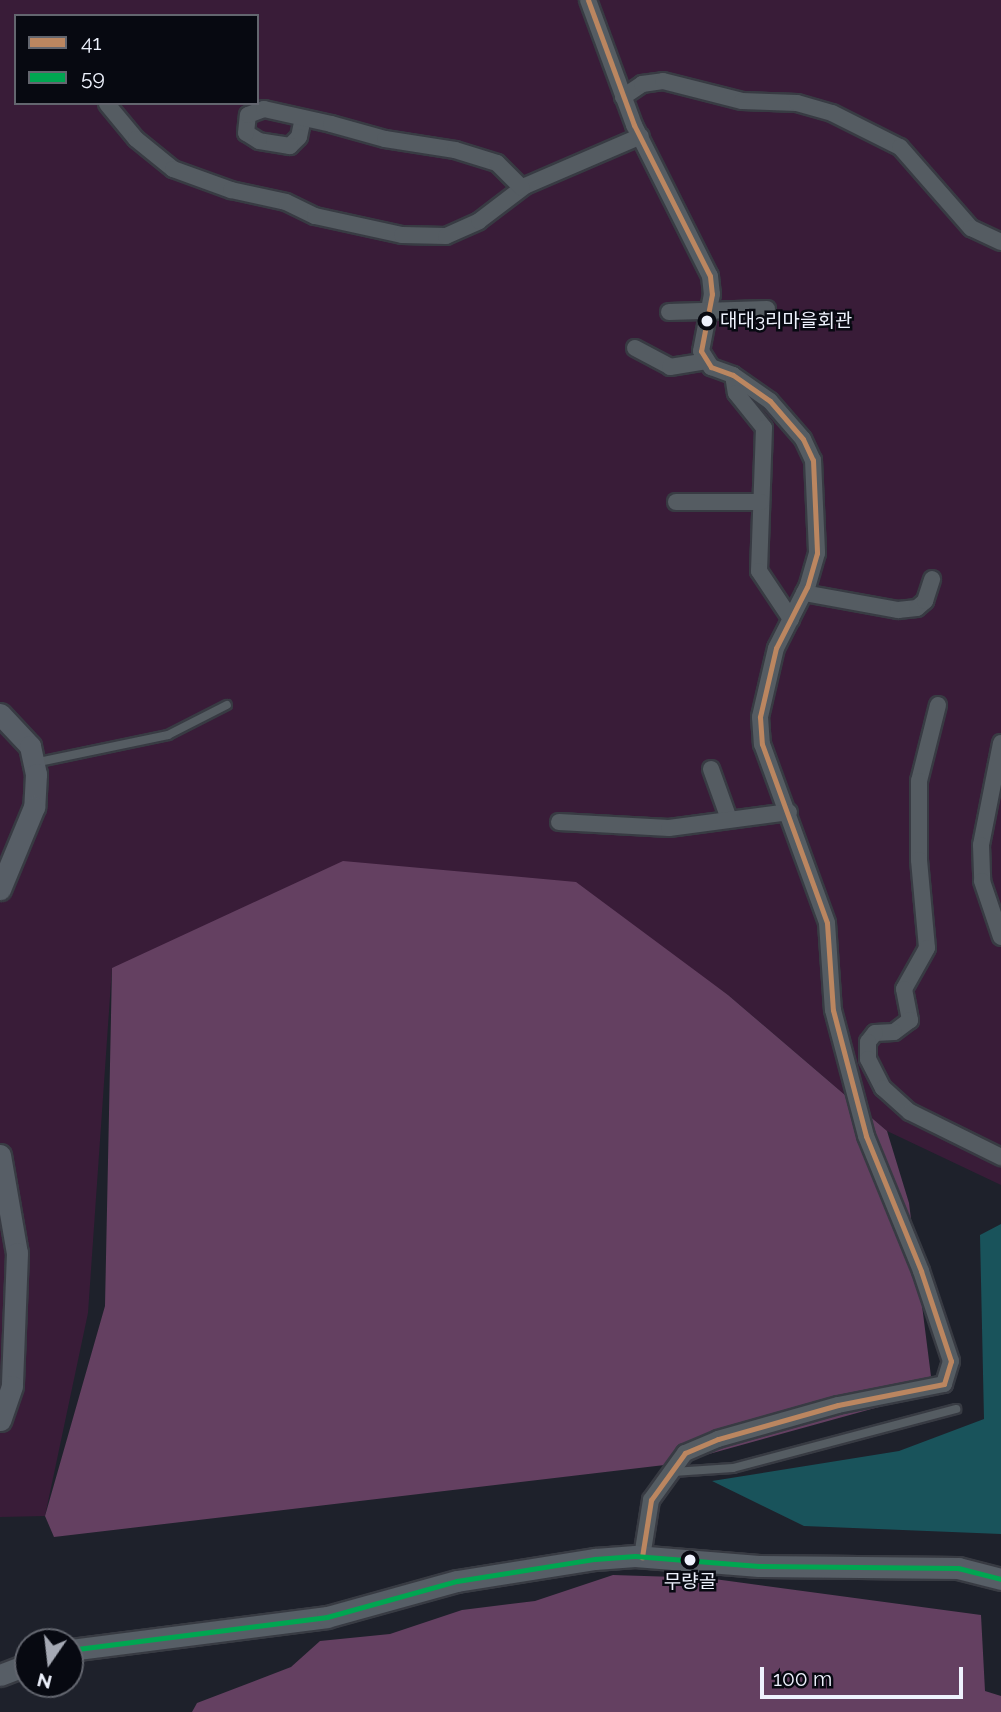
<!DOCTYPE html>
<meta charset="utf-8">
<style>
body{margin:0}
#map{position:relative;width:1001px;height:1712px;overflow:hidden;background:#1e212b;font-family:Raleway,"Noto Sans KR",sans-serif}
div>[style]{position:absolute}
.green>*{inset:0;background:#391c38}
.forest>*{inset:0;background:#644061}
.water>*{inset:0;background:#19535b}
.roads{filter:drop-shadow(2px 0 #383b43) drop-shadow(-2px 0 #383b43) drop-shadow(0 2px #383b43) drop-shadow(0 -2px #383b43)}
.lane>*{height:8px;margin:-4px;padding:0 4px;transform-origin:4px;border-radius:4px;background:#555c62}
.street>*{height:16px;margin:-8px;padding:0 8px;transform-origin:8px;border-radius:8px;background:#555c62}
.secondary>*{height:21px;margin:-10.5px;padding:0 10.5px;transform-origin:10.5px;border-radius:10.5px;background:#575e66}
.bus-1>*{height:5px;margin:-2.5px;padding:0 2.5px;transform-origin:2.5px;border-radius:2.5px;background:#bb8660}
.bus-2>*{height:5px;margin:-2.5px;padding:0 2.5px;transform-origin:2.5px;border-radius:2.5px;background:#00a651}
.dots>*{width:19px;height:19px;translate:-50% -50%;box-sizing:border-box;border:4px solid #070911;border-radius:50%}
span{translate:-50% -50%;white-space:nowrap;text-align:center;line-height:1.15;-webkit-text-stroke:5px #070911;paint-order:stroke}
.bus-label{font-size:19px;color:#eef2fd}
.left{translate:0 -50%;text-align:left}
.legend{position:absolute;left:14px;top:14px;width:245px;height:91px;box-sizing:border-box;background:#070911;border:2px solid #63666f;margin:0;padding:9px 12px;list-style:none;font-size:21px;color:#eef2fd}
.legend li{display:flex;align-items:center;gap:14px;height:35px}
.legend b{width:35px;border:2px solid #63666f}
.north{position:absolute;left:14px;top:1628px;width:70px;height:70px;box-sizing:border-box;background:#070911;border:2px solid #63666f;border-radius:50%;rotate:194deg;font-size:19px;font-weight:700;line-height:28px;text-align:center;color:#eef2fd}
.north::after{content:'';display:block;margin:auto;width:24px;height:32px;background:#a5a9b4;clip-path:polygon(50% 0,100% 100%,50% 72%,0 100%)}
.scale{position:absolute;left:760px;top:1667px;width:203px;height:32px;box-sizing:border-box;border:4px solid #eef2fd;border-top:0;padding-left:9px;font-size:21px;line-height:24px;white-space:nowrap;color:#eef2fd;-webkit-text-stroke:5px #070911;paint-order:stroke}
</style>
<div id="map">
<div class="green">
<div style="clip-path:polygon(evenodd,0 0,1001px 0,1001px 1185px,887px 1131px,728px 995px,577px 890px,112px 968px,88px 1313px,45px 1516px,0 1517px,0 0,16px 16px,257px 16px,257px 103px,16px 103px,16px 16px)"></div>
</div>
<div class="forest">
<div style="clip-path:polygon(343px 861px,576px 882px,728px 995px,887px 1131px,909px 1203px,933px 1392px,673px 1464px,54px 1537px,45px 1516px,105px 1306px,112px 968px)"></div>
<div style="clip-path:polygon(613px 1575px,707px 1578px,981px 1615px,985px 1691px,1001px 1696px,1001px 1712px,192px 1712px,197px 1703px,291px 1667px,320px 1641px,390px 1634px,462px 1610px,535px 1601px)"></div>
</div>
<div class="water">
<div style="clip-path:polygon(1001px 1224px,1001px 1534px,804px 1526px,712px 1481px,899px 1451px,984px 1419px,980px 1235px)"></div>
</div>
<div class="roads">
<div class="lane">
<div style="left:34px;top:763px;width:137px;rotate:-11.8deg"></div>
<div style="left:168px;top:735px;width:66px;rotate:-27deg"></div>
<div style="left:673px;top:1472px;width:60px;rotate:-3.8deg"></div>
<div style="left:733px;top:1468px;width:231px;rotate:-14.8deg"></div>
</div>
<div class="street">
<div style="left:588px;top:0;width:133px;rotate:69.8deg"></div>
<div style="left:634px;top:125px;width:169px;rotate:63.3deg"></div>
<div style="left:710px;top:276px;width:18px;rotate:84deg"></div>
<div style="left:712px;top:294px;width:58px;rotate:100.9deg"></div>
<div style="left:701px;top:351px;width:19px;rotate:58deg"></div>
<div style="left:711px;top:367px;width:23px;rotate:20deg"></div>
<div style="left:733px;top:375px;width:45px;rotate:35.1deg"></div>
<div style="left:770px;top:401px;width:50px;rotate:49deg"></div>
<div style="left:803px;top:439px;width:23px;rotate:65deg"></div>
<div style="left:813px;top:460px;width:93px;rotate:87.5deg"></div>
<div style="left:817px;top:553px;width:35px;rotate:106deg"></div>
<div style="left:807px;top:587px;width:68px;rotate:116.9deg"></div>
<div style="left:776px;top:648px;width:71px;rotate:103.1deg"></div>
<div style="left:760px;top:717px;width:27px;rotate:86deg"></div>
<div style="left:762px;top:744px;width:190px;rotate:70deg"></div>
<div style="left:827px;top:923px;width:87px;rotate:86.1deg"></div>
<div style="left:833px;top:1010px;width:130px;rotate:75.3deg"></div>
<div style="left:866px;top:1136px;width:146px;rotate:67.8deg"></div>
<div style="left:921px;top:1271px;width:95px;rotate:71.6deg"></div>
<div style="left:951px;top:1361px;width:24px;rotate:107deg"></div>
<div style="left:944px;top:1384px;width:108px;rotate:168.8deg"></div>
<div style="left:838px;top:1405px;width:125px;rotate:164.2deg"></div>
<div style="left:718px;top:1439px;width:36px;rotate:157deg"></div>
<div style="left:685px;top:1453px;width:58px;rotate:125.9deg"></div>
<div style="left:651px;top:1500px;width:58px;rotate:99deg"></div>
<div style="left:623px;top:97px;width:23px;rotate:-34deg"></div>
<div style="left:642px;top:84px;width:21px;rotate:-8deg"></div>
<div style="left:663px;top:81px;width:81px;rotate:14.2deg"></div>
<div style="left:742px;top:101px;width:55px;rotate:2.1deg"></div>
<div style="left:797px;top:103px;width:36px;rotate:16deg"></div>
<div style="left:832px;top:113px;width:76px;rotate:26.6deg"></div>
<div style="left:900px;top:147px;width:108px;rotate:48.8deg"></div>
<div style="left:971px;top:228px;width:33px;rotate:25deg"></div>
<div style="left:107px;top:104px;width:45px;rotate:50.4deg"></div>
<div style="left:136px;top:139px;width:48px;rotate:39deg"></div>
<div style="left:173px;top:169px;width:62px;rotate:19.9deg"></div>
<div style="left:231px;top:190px;width:56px;rotate:12.3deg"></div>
<div style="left:286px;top:202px;width:32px;rotate:26deg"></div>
<div style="left:315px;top:216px;width:89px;rotate:12.3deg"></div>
<div style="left:402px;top:235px;width:44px;rotate:1.3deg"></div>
<div style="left:446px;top:236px;width:36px;rotate:-24deg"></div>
<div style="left:479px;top:221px;width:58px;rotate:-37.3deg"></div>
<div style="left:525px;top:186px;width:126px;rotate:-23.3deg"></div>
<div style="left:303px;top:118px;width:19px;rotate:102deg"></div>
<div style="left:299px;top:137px;width:13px;rotate:135deg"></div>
<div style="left:290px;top:146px;width:31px;rotate:-171deg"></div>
<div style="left:259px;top:141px;width:15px;rotate:-148deg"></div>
<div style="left:246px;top:133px;width:18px;rotate:-84deg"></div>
<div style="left:248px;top:115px;width:17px;rotate:-21deg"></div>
<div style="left:264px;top:109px;width:69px;rotate:12.6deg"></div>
<div style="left:331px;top:124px;width:56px;rotate:15.5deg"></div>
<div style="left:385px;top:139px;width:71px;rotate:8.9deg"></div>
<div style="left:455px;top:150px;width:44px;rotate:17.2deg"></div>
<div style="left:497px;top:163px;width:35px;rotate:45deg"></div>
<div style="left:669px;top:312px;width:98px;rotate:-1.8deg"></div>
<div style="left:635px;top:348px;width:40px;rotate:28deg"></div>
<div style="left:670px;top:367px;width:37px;rotate:-9deg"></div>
<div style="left:733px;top:375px;width:18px;rotate:81deg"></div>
<div style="left:736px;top:393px;width:45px;rotate:51.3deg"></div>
<div style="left:764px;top:428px;width:143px;rotate:92deg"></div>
<div style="left:759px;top:571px;width:58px;rotate:56.3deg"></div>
<div style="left:676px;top:502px;width:85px"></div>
<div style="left:804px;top:593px;width:96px;rotate:10.3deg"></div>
<div style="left:898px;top:610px;width:19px;rotate:-6deg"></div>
<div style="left:917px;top:608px;width:11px;rotate:-41deg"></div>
<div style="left:925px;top:601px;width:23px;rotate:-72deg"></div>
<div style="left:938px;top:705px;width:78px;rotate:104deg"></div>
<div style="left:919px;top:781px;width:79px;rotate:90deg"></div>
<div style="left:919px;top:860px;width:88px;rotate:84.8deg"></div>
<div style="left:927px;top:948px;width:47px;rotate:119.3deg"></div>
<div style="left:904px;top:989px;width:32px;rotate:79deg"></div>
<div style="left:910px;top:1020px;width:20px;rotate:143deg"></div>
<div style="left:894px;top:1032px;width:19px;rotate:177deg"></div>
<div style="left:875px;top:1033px;width:11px;rotate:128deg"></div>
<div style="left:868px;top:1042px;width:17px;rotate:90deg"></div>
<div style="left:868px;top:1059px;width:33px;rotate:63deg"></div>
<div style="left:883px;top:1088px;width:36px;rotate:42deg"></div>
<div style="left:910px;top:1112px;width:102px;rotate:26.3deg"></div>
<div style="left:1001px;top:743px;width:104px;rotate:101.1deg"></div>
<div style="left:981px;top:845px;width:36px;rotate:88deg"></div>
<div style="left:982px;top:881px;width:59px;rotate:71.3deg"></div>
<div style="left:711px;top:769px;width:53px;rotate:70.2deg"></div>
<div style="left:559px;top:822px;width:110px;rotate:3.1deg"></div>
<div style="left:669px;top:828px;width:121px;rotate:-7.6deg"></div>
</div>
<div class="secondary">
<div style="left:0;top:714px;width:44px;rotate:46.8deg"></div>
<div style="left:30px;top:746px;width:29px;rotate:78deg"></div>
<div style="left:36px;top:774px;width:33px;rotate:93deg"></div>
<div style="left:34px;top:807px;width:89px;rotate:112.5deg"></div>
<div style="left:0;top:1155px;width:99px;rotate:80.2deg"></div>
<div style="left:17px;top:1253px;width:133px;rotate:92.2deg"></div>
<div style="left:12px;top:1386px;width:36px;rotate:109deg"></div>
<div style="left:70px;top:1650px;width:259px;rotate:-7.3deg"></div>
<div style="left:327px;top:1617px;width:135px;rotate:-15.5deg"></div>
<div style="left:457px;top:1581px;width:140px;rotate:-9.1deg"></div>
<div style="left:595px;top:1559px;width:40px;rotate:-4.3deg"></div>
<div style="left:635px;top:1556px;width:124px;rotate:4.6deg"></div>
<div style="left:759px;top:1566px;width:199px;rotate:0.6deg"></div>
<div style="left:958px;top:1568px;width:44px;rotate:14.3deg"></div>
<div style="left:0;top:1675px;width:30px;rotate:-21deg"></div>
</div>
</div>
<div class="bus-1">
<div style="left:588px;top:0;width:133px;rotate:69.8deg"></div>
<div style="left:634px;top:125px;width:169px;rotate:63.3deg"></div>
<div style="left:710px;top:276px;width:18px;rotate:84deg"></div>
<div style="left:712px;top:294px;width:58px;rotate:100.9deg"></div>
<div style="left:701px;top:351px;width:19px;rotate:58deg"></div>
<div style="left:711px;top:367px;width:23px;rotate:20deg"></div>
<div style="left:733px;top:375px;width:45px;rotate:35.1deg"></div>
<div style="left:770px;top:401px;width:50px;rotate:49deg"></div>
<div style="left:803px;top:439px;width:23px;rotate:65deg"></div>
<div style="left:813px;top:460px;width:93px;rotate:87.5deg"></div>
<div style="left:817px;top:553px;width:35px;rotate:106deg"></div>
<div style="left:807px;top:587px;width:68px;rotate:116.9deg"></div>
<div style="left:776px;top:648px;width:71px;rotate:103.1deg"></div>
<div style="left:760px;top:717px;width:27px;rotate:86deg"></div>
<div style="left:762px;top:744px;width:190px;rotate:70deg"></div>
<div style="left:827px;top:923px;width:87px;rotate:86.1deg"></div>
<div style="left:833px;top:1010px;width:130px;rotate:75.3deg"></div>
<div style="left:866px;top:1136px;width:146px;rotate:67.8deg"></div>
<div style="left:921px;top:1271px;width:95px;rotate:71.6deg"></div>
<div style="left:951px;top:1361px;width:24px;rotate:107deg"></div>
<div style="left:944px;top:1384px;width:108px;rotate:168.8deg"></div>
<div style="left:838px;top:1405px;width:125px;rotate:164.2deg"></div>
<div style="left:718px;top:1439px;width:36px;rotate:157deg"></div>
<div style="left:685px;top:1453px;width:58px;rotate:125.9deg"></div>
<div style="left:651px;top:1500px;width:58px;rotate:99deg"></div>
</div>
<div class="bus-2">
<div style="left:70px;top:1650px;width:259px;rotate:-7.3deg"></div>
<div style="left:327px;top:1617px;width:135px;rotate:-15.5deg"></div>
<div style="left:457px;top:1581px;width:140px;rotate:-9.1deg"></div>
<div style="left:595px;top:1559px;width:40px;rotate:-4.3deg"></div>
<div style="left:635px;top:1556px;width:124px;rotate:4.6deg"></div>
<div style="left:759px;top:1566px;width:199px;rotate:0.6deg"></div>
<div style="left:958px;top:1568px;width:44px;rotate:14.3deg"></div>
</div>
<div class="dots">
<div style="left:707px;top:321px;background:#eef2fd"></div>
<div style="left:690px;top:1560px;background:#eef2fd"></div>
</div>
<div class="bus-label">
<span class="left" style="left:720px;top:321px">대대3리마을회관</span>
<span style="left:690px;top:1582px">무량골</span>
</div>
<ul class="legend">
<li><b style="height:9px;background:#bb8660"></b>41</li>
<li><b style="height:9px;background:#00a651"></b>59</li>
</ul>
<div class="north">N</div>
<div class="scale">100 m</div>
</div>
